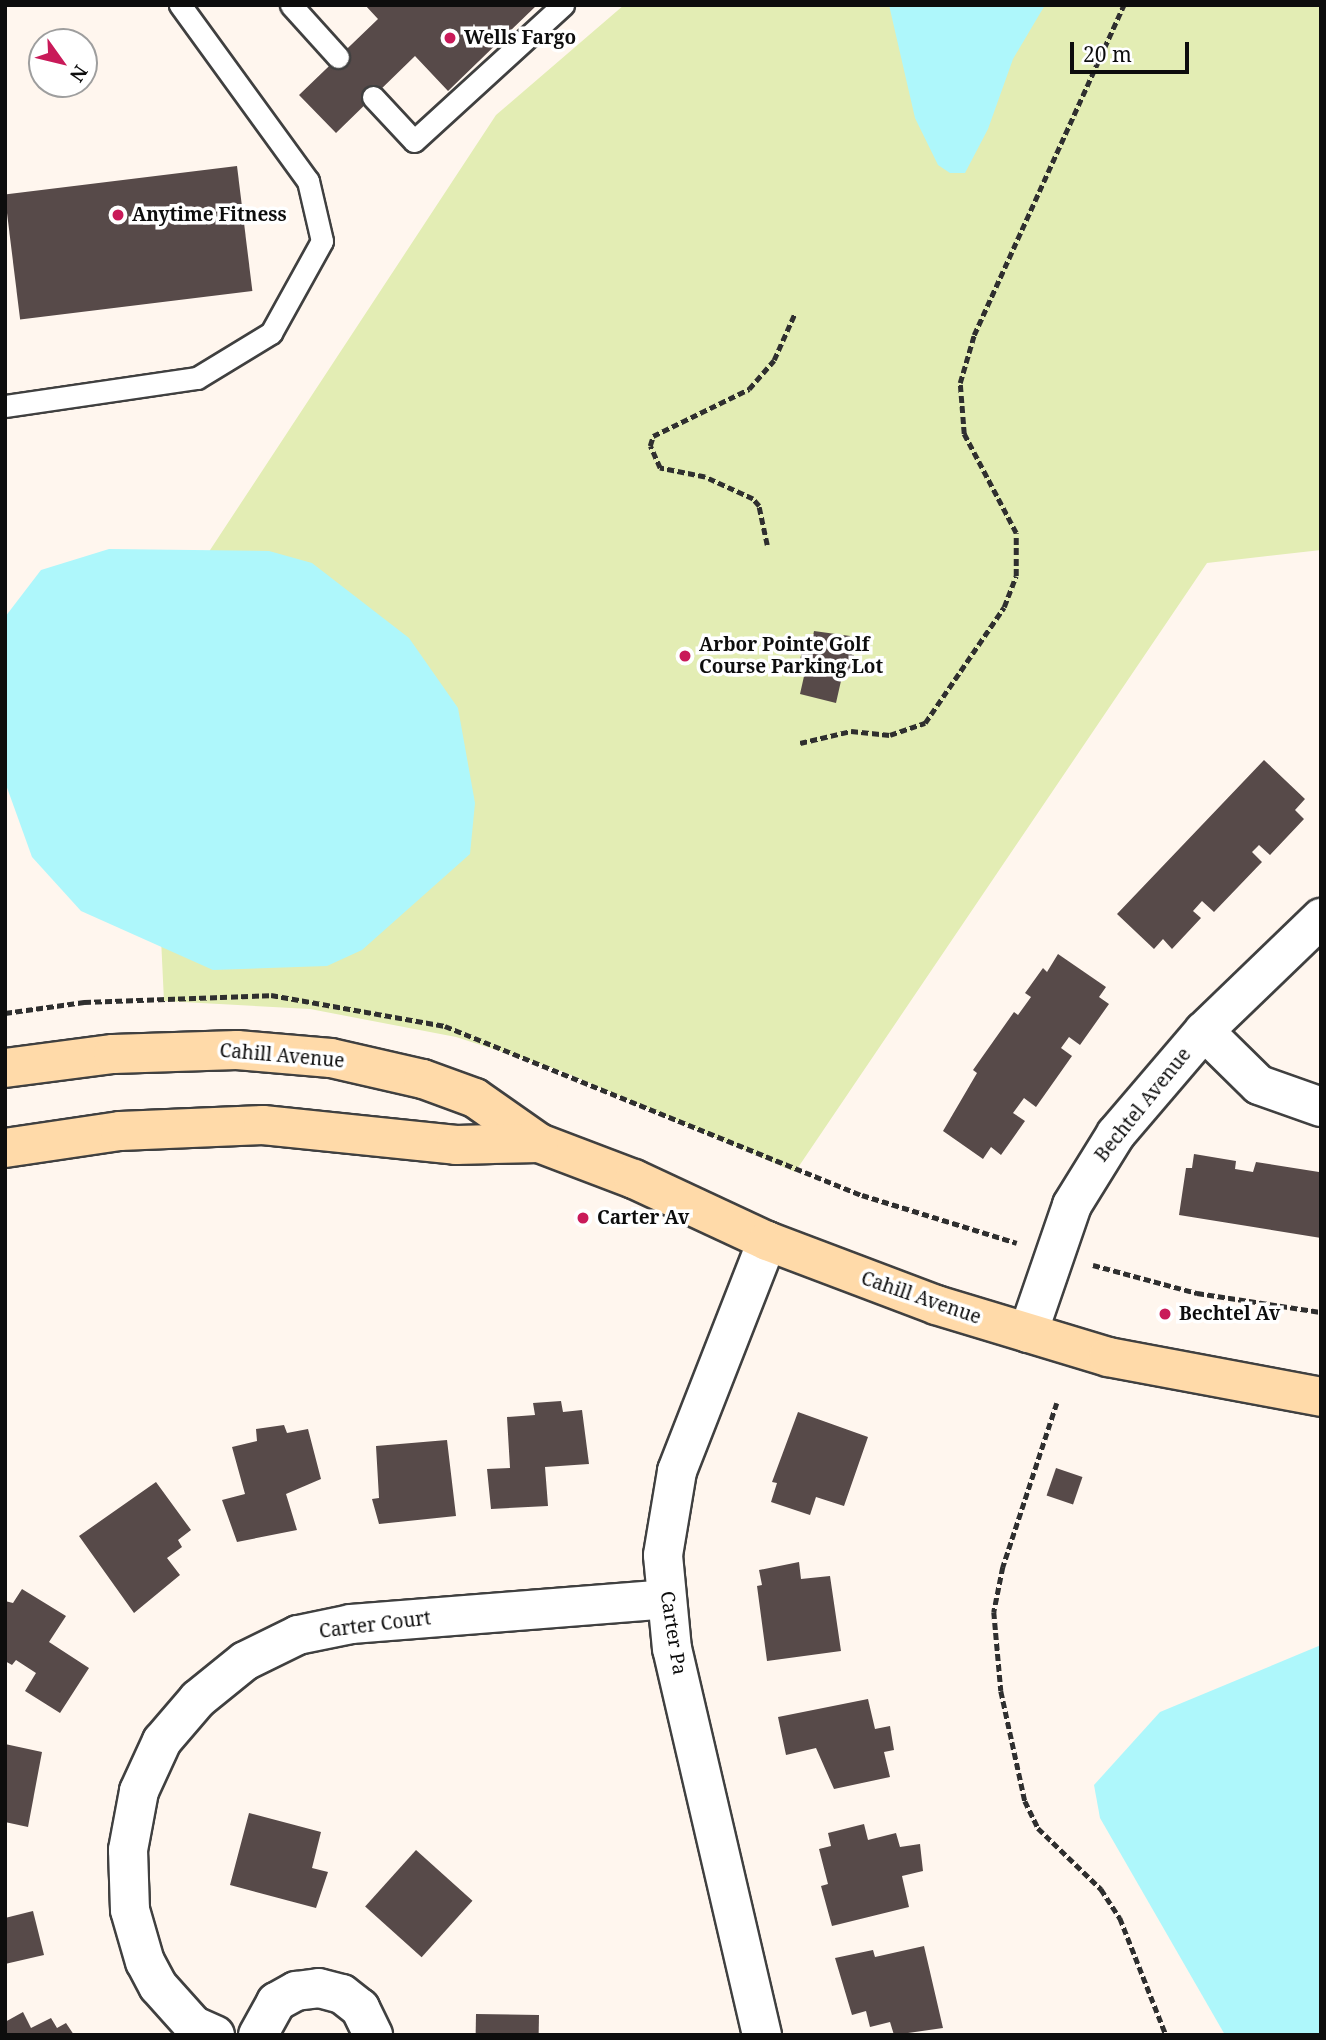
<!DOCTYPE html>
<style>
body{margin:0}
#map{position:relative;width:1326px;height:2040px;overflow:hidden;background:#fff6ee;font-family:"Noto Serif",serif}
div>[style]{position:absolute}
.green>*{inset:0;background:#e3edb4}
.water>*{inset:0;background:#aef7fb}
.building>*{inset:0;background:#574a49;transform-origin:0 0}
.path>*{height:4.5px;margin-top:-2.25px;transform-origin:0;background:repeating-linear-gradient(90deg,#2f2f2f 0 7px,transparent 0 10.5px)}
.roads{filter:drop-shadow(2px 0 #404040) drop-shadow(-2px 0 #404040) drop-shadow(0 2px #404040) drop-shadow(0 -2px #404040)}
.lane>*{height:21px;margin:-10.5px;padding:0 10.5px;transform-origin:10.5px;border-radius:10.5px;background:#fff}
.street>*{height:38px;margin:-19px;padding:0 19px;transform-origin:19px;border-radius:19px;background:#fff}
.secondary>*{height:38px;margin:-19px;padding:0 19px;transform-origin:19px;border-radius:19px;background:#ffdaa9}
.dots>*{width:19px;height:19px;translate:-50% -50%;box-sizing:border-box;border:4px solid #fff;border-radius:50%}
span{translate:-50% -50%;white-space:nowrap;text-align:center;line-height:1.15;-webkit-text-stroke:7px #fff;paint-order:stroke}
.poi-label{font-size:19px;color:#0d0d0d;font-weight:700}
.left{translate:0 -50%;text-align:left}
.street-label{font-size:19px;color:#0d0d0d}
.frame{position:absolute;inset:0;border:7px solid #0d0d0d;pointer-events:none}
.north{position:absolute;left:28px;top:28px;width:70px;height:70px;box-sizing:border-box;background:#fff;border:2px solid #9e9e9e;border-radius:50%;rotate:124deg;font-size:19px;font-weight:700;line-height:28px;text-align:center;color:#0d0d0d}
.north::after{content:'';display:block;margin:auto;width:24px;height:32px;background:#c91a59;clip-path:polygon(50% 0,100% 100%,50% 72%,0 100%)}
.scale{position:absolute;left:1070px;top:42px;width:119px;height:32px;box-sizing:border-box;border:4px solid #0d0d0d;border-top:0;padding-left:9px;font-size:21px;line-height:24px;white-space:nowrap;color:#0d0d0d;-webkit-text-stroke:5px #fff;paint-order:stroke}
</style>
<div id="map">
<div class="green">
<div style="clip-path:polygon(624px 5px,1321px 5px,1321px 550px,1207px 563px,795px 1172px,564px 1072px,456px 1037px,310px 1009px,164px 1001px,147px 646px,496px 115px)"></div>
</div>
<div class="water">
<div style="clip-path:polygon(889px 5px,1045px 5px,1013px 59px,988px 129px,965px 173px,950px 173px,938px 165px,915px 118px)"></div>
<div style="clip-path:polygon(109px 549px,269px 551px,312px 563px,409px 638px,458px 708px,475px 803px,470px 854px,362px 950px,327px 966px,213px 970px,81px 911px,32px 857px,5px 782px,5px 617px,41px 570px)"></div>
<div style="clip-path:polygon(1321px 1645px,1321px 2035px,1225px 2035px,1100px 1818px,1094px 1785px,1160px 1712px)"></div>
</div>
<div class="building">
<div style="clip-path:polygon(365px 5px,537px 5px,448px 91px,415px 56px,336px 133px,299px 95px,378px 19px)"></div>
<div style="left:237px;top:166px;width:126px;height:234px;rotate:83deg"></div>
<div style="clip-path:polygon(814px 631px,850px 636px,846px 653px,854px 655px,850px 674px,843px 672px,836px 703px,800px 694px,807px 663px,800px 661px,803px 644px,811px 646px)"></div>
<div style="clip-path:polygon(1264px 760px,1305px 799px,1295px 810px,1304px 819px,1270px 855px,1259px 845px,1252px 852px,1262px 862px,1214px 912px,1202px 901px,1193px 911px,1201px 918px,1172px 949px,1163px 939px,1154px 949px,1117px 914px)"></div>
<div style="clip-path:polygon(1058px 954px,1106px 987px,1099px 997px,1109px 1004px,1080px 1045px,1069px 1037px,1061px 1048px,1072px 1056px,1036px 1107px,1024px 1098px,1013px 1113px,1025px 1121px,1001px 1155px,991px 1147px,983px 1159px,943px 1131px,977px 1073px,973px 1070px,1014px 1012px,1018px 1015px,1031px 997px,1025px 993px,1043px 968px,1047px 972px)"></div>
<div style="clip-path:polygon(1194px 1154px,1236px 1161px,1235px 1169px,1253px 1172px,1256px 1162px,1319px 1172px,1321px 1238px,1179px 1215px,1186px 1168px,1192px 1168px)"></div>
<div style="clip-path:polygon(561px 1401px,563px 1412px,582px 1410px,589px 1464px,545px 1467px,548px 1506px,491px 1509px,487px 1469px,510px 1468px,507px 1417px,535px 1415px,533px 1403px)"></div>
<div style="clip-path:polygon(798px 1412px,868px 1437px,844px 1506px,816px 1497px,810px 1515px,771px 1502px,777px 1483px,772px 1482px)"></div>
<div style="clip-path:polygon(284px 1425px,287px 1433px,308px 1429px,321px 1479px,286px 1494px,297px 1530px,237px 1542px,222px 1500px,245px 1494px,232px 1447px,257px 1441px,256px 1429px)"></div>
<div style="clip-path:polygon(447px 1440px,456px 1516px,379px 1524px,372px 1499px,379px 1498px,376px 1446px)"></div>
<div style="left:1056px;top:1468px;width:28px;height:29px;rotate:19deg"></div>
<div style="clip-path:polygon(156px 1482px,191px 1530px,178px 1540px,182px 1547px,167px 1558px,180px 1575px,134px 1613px,79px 1536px)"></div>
<div style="clip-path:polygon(799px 1562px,801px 1579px,830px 1576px,841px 1651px,767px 1661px,757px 1586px,762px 1585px,759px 1570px)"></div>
<div style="clip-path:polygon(22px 1589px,66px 1616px,49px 1642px,89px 1668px,60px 1713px,25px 1691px,36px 1673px,16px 1660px,12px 1665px,5px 1661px,5px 1601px,13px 1603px)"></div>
<div style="clip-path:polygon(868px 1699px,875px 1729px,890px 1726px,894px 1750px,884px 1752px,890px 1777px,834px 1789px,816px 1748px,786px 1755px,778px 1717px)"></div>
<div style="clip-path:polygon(5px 1744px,42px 1752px,28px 1827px,5px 1822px)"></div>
<div style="clip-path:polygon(249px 1813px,321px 1832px,312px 1868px,328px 1872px,316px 1908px,230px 1885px)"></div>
<div style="clip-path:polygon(864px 1824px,868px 1840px,896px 1833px,900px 1847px,920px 1844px,923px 1871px,902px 1876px,909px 1907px,832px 1926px,821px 1886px,828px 1884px,819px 1849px,831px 1846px,828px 1833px)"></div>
<div style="left:416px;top:1850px;width:76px;height:76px;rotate:42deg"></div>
<div style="clip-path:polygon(33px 1911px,44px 1955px,5px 1964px,5px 1918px)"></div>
<div style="clip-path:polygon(924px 1946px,943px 2028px,894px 2035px,890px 2022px,870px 2027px,866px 2011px,852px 2015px,835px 1958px,873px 1950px,875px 1957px)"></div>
<div style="clip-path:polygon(23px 2012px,31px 2028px,51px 2018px,57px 2028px,66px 2023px,74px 2035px,5px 2035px,5px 2022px)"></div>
<div style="left:476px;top:2014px;width:63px;height:21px;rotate:1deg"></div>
</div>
<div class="path">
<div style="left:767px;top:545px;width:40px;rotate:-102deg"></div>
<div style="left:759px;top:506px;width:9px;rotate:-131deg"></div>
<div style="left:753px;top:499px;width:53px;rotate:-155.4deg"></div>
<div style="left:705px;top:477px;width:46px;rotate:-168.7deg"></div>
<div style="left:660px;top:468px;width:24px;rotate:-114deg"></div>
<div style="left:650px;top:446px;width:10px;rotate:-73deg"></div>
<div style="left:653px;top:436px;width:107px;rotate:-26.1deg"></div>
<div style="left:749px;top:389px;width:38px;rotate:-49deg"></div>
<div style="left:774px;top:360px;width:51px;rotate:-65.9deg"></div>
<div style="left:800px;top:743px;width:52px;rotate:-13.2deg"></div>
<div style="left:851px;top:731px;width:39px;rotate:6deg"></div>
<div style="left:890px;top:735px;width:37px;rotate:-19deg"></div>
<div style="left:925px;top:723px;width:140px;rotate:-55.7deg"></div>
<div style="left:1004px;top:607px;width:33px;rotate:-69deg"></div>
<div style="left:1016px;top:576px;width:43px;rotate:-90deg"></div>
<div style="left:1016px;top:533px;width:112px;rotate:-117.7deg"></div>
<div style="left:964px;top:434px;width:51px;rotate:-94.5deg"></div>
<div style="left:960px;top:383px;width:50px;rotate:-73.7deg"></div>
<div style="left:974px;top:335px;width:362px;rotate:-65.6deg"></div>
<div style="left:5px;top:1013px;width:80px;rotate:-7.9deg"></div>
<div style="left:84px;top:1002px;width:187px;rotate:-2.1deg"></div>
<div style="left:271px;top:995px;width:177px;rotate:10.1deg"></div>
<div style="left:445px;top:1026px;width:450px;rotate:22.1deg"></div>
<div style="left:862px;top:1195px;width:162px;rotate:17.2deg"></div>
<div style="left:1093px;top:1265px;width:108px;rotate:15.1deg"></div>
<div style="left:1197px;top:1293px;width:125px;rotate:8.7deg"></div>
<div style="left:1057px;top:1403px;width:173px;rotate:108.2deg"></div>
<div style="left:1003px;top:1567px;width:46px;rotate:101.3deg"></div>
<div style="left:994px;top:1612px;width:79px;rotate:84.9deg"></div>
<div style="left:1001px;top:1691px;width:113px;rotate:77.7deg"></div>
<div style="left:1025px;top:1801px;width:30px;rotate:64deg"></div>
<div style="left:1038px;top:1828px;width:88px;rotate:44.1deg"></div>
<div style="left:1101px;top:1889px;width:35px;rotate:57deg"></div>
<div style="left:1120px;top:1918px;width:126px;rotate:68.5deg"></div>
</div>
<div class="roads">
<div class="lane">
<div style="left:291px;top:5px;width:70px;rotate:47.9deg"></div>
<div style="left:373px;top:97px;width:60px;rotate:47deg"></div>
<div style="left:414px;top:141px;width:202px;rotate:-42.4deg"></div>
<div style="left:5px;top:406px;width:194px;rotate:-8.3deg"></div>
<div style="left:197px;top:378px;width:87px;rotate:-31.3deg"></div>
<div style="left:271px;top:333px;width:105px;rotate:-61deg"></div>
<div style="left:322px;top:241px;width:62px;rotate:-103.1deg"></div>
<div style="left:308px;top:181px;width:218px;rotate:-126deg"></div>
</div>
<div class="street">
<div style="left:1204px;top:1031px;width:77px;rotate:44.5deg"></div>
<div style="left:1259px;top:1085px;width:66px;rotate:19.5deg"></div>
<div style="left:1028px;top:1333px;width:135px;rotate:-71deg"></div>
<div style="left:1072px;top:1205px;width:84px;rotate:-58.2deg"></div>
<div style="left:1116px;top:1134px;width:135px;rotate:-49.5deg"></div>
<div style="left:1204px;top:1031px;width:163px;rotate:-44deg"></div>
<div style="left:215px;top:2035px;width:24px;rotate:-156deg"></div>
<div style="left:193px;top:2025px;width:52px;rotate:-131.9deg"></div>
<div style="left:158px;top:1986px;width:27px;rotate:-118deg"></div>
<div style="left:145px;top:1962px;width:54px;rotate:-106.1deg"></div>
<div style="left:130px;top:1910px;width:60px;rotate:-91.9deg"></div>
<div style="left:128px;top:1850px;width:60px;rotate:-79.4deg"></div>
<div style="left:139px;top:1791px;width:55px;rotate:-65.3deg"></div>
<div style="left:162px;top:1741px;width:55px;rotate:-49.4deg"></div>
<div style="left:198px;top:1699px;width:60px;rotate:-39deg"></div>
<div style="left:245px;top:1661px;width:59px;rotate:-26.1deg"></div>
<div style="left:298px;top:1635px;width:54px;rotate:-11.7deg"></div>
<div style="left:351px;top:1624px;width:316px;rotate:-4.5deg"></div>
<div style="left:258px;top:2035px;width:38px;rotate:-61deg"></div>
<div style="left:276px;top:2002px;width:23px;rotate:-29deg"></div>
<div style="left:296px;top:1991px;width:23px;rotate:-7deg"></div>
<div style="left:319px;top:1988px;width:24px;rotate:15deg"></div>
<div style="left:342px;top:1994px;width:23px;rotate:38deg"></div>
<div style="left:360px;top:2008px;width:30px;rotate:64deg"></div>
<div style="left:762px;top:2035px;width:396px;rotate:-103.1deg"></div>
<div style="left:672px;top:1649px;width:94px;rotate:-95.5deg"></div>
<div style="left:663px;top:1555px;width:85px;rotate:-80.5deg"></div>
<div style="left:677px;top:1471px;width:247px;rotate:-68.6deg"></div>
</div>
<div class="secondary">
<div style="left:5px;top:1068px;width:109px;rotate:-7.4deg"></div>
<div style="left:113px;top:1054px;width:124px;rotate:-1.8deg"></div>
<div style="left:237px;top:1050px;width:94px;rotate:4.9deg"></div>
<div style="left:331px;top:1058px;width:94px;rotate:12.9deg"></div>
<div style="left:423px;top:1079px;width:55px;rotate:20.1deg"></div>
<div style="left:475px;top:1098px;width:78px;rotate:35.1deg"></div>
<div style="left:539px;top:1143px;width:102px;rotate:20.8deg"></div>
<div style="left:634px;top:1179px;width:147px;rotate:25deg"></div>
<div style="left:767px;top:1241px;width:181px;rotate:20.7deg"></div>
<div style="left:936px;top:1305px;width:180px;rotate:16.8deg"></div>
<div style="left:1108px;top:1357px;width:217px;rotate:10.6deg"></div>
<div style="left:5px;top:1148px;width:116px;rotate:-8.4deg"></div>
<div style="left:120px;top:1131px;width:143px;rotate:-2.4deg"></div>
<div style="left:263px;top:1125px;width:194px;rotate:5.9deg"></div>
<div style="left:456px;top:1145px;width:83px;rotate:-1.4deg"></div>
</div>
</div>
<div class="dots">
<div style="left:450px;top:38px;background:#c91a59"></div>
<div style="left:118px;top:215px;background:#c91a59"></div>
<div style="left:685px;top:656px;background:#c91a59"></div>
<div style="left:583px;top:1218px;background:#c91a59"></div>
<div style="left:1165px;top:1314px;background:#c91a59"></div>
</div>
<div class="poi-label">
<span class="left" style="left:464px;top:38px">Wells Fargo</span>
<span class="left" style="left:132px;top:215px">Anytime Fitness</span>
<span class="left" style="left:699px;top:656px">Arbor Pointe Golf<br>Course Parking Lot</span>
<span class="left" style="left:597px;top:1218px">Carter Av</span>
<span class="left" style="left:1179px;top:1314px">Bechtel Av</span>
</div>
<div class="street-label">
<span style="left:282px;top:1056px;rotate:5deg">Cahill Avenue</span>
<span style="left:1143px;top:1105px;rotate:-51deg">Bechtel Avenue</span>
<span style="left:921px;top:1298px;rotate:19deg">Cahill Avenue</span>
<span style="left:375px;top:1625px;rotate:-7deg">Carter Court</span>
<span style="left:673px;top:1633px;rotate:81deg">Carter Pa</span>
</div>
<div class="frame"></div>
<div class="north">N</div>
<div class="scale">20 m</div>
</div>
